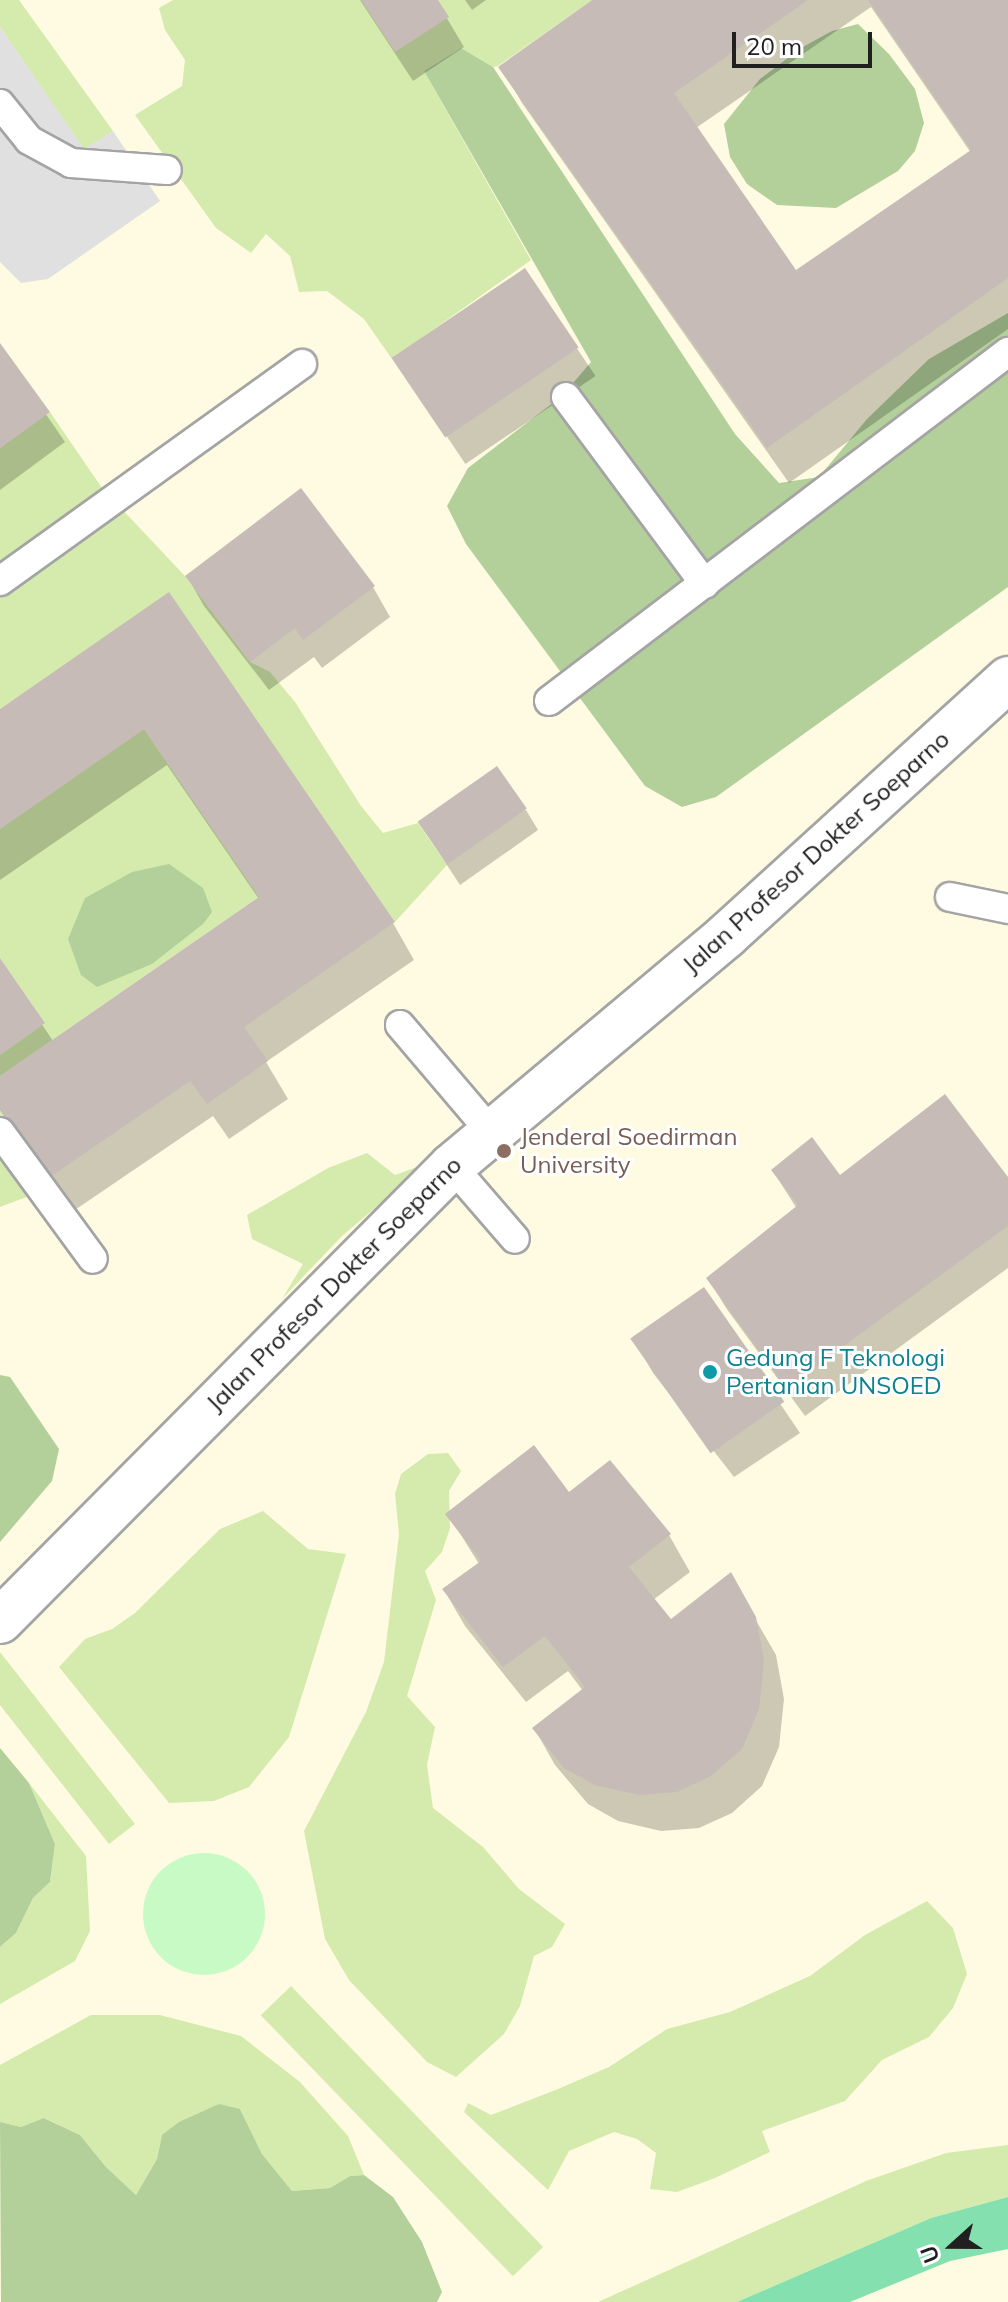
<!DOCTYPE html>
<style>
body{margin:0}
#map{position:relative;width:1008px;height:2302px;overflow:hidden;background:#f1ece7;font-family:Mulish,sans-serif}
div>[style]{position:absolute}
.education>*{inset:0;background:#fffbe2;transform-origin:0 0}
.grass>*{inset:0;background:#d4ebad;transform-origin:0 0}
.forest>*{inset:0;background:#b3d09b}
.park>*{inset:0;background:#c8fac5}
.round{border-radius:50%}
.pitch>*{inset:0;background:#85e0b0}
.parking>*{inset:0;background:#e0e0e0}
.shadow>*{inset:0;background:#0003;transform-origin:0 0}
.building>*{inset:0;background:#c6bbb6;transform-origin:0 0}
.roads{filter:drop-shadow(2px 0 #a4a4a4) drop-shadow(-2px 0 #a4a4a4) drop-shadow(0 2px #a4a4a4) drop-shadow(0 -2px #a4a4a4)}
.service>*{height:28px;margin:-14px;padding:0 14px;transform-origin:14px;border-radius:14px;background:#fff}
.tertiary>*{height:44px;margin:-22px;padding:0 22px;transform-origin:22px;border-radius:22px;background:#fff}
.dots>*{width:22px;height:22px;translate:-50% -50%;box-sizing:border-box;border:4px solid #fff;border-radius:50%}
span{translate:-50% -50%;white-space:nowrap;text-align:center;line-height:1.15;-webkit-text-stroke:6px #fff;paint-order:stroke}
.street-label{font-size:24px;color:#202020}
.education-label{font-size:24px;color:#785e54}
.left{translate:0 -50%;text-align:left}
.culture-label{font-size:24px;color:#0d838f}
.north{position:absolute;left:912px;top:2206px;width:80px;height:80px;-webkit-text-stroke:6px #fff;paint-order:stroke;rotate:249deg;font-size:22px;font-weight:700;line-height:32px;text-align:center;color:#202020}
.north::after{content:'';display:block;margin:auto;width:28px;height:36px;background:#202020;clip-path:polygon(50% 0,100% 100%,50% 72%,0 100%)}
.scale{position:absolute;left:732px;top:32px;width:140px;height:36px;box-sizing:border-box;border:4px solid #202020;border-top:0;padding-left:10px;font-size:24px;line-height:28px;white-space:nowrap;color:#202020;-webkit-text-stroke:6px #fff;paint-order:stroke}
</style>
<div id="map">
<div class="education">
<div style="left:0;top:0;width:1008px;height:2302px"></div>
</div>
<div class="grass">
<div style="clip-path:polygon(0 0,19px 0,113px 131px,84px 150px,0 27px)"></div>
<div style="clip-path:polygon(173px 0,592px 0,498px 66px,493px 67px,461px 48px,424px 71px,531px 260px,392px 359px,364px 319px,327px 291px,299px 292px,290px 256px,266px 234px,251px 253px,216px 228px,135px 115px,182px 86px,185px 60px,165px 30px,159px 8px)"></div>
<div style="clip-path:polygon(50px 412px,102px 488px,185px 576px,250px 662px,270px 672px,295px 702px,361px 806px,383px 833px,418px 823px,447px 865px,395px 922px,169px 593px,0 709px,0 448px)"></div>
<div style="clip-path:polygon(144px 729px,259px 897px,0 1076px,0 1055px,45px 1023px,0 958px,0 829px)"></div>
<div style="clip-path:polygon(0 1110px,53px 1187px,0 1207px)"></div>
<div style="clip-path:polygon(367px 1153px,395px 1175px,428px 1163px,342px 1236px,282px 1299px,303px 1264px,252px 1239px,247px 1215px,328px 1168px)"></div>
<div style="clip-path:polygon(448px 1453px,461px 1471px,449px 1491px,450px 1528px,442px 1552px,425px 1571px,436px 1600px,407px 1696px,435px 1727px,427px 1765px,433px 1808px,483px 1847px,519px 1889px,565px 1924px,552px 1947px,534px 1956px,520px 2006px,504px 2034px,456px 2077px,427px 2062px,349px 1980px,325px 1939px,304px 1831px,366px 1712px,384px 1662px,399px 1534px,395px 1494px,401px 1474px,428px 1454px)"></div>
<div style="clip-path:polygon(263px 1511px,308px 1549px,346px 1554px,289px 1737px,249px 1787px,214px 1801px,169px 1803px,59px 1667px,85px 1639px,112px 1629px,135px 1613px,220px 1529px)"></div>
<div style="clip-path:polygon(0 1652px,135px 1824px,109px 1844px,0 1705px)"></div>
<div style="clip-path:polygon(29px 1783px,86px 1856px,90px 1931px,75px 1961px,0 2004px,0 1947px,16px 1933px,33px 1898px,50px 1882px,55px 1844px)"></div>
<div style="clip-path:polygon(927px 1901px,953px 1928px,967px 1974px,953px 2008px,929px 2037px,882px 2060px,845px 2101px,762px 2131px,770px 2152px,715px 2178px,677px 2192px,650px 2189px,656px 2153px,637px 2139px,614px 2132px,569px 2151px,548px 2190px,464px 2112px,468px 2103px,491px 2115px,558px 2089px,609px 2067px,667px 2029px,730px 2012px,810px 1976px,865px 1935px)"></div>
<div style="left:291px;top:1986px;width:363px;height:42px;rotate:46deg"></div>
<div style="clip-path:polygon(91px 2015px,160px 2015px,241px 2036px,300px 2082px,348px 2136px,364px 2175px,350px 2176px,330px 2188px,292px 2191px,262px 2154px,240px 2109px,162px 2135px,157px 2159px,136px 2195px,106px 2167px,80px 2135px,45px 2118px,21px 2127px,0 2122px,0 2065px)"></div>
<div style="clip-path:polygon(1008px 2145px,1008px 2197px,931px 2218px,737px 2302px,598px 2302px,866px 2181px,946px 2153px)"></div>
</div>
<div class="forest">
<div style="clip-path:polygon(858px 24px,889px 54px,915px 89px,924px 123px,915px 151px,898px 171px,836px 208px,777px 205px,747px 184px,730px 157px,724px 124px,760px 79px,801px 48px,832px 31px)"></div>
<div style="clip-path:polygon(461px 48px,493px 67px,735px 434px,779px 483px,819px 477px,867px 419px,929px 359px,1008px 313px,1008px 587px,716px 797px,682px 807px,645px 786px,466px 544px,447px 506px,468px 468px,562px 396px,591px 362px,424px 71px)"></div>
<div style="clip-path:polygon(169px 864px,203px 888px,212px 912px,203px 924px,152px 964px,97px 987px,81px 975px,68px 939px,85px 898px,132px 872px)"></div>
<div style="clip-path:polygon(0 1375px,10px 1377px,59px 1449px,52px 1481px,0 1542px)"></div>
<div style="clip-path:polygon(0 1748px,29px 1783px,55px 1844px,50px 1882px,33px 1898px,16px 1933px,0 1947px)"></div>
<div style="clip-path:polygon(219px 2104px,240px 2109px,262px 2154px,292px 2191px,330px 2188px,350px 2176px,364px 2175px,393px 2197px,422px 2242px,442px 2292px,437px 2302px,1px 2302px,0 2122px,21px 2127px,44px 2118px,80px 2135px,106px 2167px,136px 2195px,157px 2159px,162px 2135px,179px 2122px)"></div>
</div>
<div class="park">
<div class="round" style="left:143px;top:1853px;width:122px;height:122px"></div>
</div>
<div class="pitch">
<div style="clip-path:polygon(1008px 2197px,1008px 2249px,950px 2261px,850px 2302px,737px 2302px,931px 2218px)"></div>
</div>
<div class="parking">
<div style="clip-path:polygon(0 27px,84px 149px,113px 131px,160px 201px,48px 279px,21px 283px,0 262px)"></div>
</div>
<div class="shadow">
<div style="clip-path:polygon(360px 0,436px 0,464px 47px,413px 81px)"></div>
<div style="clip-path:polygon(465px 0,486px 0,472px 10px)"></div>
<div style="clip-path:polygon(evenodd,595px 0,1008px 0,1008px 329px,789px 483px,522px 103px,501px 67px,595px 0,871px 7px,971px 153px,796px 273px,696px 128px,871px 7px)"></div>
<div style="left:524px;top:270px;width:128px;height:157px;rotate:56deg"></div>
<div style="clip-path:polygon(0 347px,65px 442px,0 490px)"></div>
<div style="clip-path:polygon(187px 576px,373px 587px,390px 617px,322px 668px,314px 657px,269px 690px,204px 606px)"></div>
<div style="clip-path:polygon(168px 595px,393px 923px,414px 960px,266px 1062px,288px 1099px,229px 1139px,213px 1116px,69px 1214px,0 1110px,0 961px,53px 1041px,259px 899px,167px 765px,0 880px,0 712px)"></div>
<div style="clip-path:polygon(526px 810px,538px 830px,460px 885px,420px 824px)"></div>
<div style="clip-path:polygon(773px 1171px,840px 1178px,1008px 1180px,1008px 1268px,805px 1416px,726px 1308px,708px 1278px,797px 1209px)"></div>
<div style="clip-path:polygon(703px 1290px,800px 1433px,734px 1477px,653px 1373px,636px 1343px)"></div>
<div style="clip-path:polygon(569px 1495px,669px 1535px,690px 1572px,653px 1600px,670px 1622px,730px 1575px,776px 1655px,784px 1699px,779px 1747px,762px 1786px,732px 1813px,699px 1828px,661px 1831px,618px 1821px,588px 1804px,555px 1765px,534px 1728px,583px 1691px,568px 1671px,526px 1702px,465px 1626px,444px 1590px,479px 1564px,448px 1514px)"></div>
</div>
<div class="building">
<div style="clip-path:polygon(361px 0,438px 0,449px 17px,395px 52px)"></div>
<div style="clip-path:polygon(592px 0,808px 0,674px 93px,796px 270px,971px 150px,868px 0,1008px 0,1008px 278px,767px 448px,498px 67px)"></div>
<div style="left:525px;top:268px;width:96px;height:161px;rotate:56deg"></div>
<div style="clip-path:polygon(0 343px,50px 412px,0 448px)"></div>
<div style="clip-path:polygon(301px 488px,375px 586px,303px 640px,295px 628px,250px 662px,185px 576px)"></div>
<div style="clip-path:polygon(169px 592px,395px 922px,244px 1027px,268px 1061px,207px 1104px,190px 1081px,47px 1179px,0 1110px,0 1076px,259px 897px,144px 729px,0 829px,0 709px)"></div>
<div style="left:497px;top:766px;width:52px;height:97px;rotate:55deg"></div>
<div style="clip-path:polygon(0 958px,45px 1023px,0 1055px)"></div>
<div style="clip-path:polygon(945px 1094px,1008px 1177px,1008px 1226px,786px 1388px,706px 1278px,798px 1205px,771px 1170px,812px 1137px,840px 1175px)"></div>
<div style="left:704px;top:1287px;width:140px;height:90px;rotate:55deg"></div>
<div style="clip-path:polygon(534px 1445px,569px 1492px,610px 1460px,671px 1534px,629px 1567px,671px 1619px,731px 1572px,756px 1617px,764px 1661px,759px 1709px,742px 1749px,711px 1776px,677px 1792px,639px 1795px,595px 1785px,564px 1768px,532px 1728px,585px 1687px,545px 1636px,503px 1667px,442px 1589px,481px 1561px,445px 1514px)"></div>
</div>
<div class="roads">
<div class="service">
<div style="left:0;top:104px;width:46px;rotate:51.1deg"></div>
<div style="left:29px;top:140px;width:48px;rotate:28.7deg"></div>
<div style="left:71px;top:163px;width:96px;rotate:4.2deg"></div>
<div style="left:566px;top:397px;width:233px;rotate:53.4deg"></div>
<div style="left:0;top:581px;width:372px;rotate:-35.7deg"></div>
<div style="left:549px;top:701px;width:577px;rotate:-37.25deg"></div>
<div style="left:950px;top:897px;width:59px;rotate:11.7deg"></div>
<div style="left:400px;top:1025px;width:140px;rotate:49.6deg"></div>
<div style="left:0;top:1132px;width:157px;rotate:53.8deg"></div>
<div style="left:452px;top:1166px;width:96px;rotate:49.2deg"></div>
</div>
<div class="tertiary">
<div style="left:0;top:1621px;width:641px;rotate:-45.19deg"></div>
<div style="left:452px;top:1166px;width:358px;rotate:-40deg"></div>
<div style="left:726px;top:936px;width:382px;rotate:-42.3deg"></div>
</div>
</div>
<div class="dots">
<div style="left:504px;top:1151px;background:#8d6e63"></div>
<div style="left:710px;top:1372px;background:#0f9aa8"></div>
</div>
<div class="street-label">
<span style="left:816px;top:852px;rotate:-42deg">Jalan Profesor Dokter Soeparno</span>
<span style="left:334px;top:1284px;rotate:-45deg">Jalan Profesor Dokter Soeparno</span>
</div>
<div class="education-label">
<span class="left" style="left:520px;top:1151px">Jenderal Soedirman<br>University</span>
</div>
<div class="culture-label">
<span class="left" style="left:726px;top:1372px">Gedung F Teknologi<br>Pertanian UNSOED</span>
</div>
<div class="north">U</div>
<div class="scale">20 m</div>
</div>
